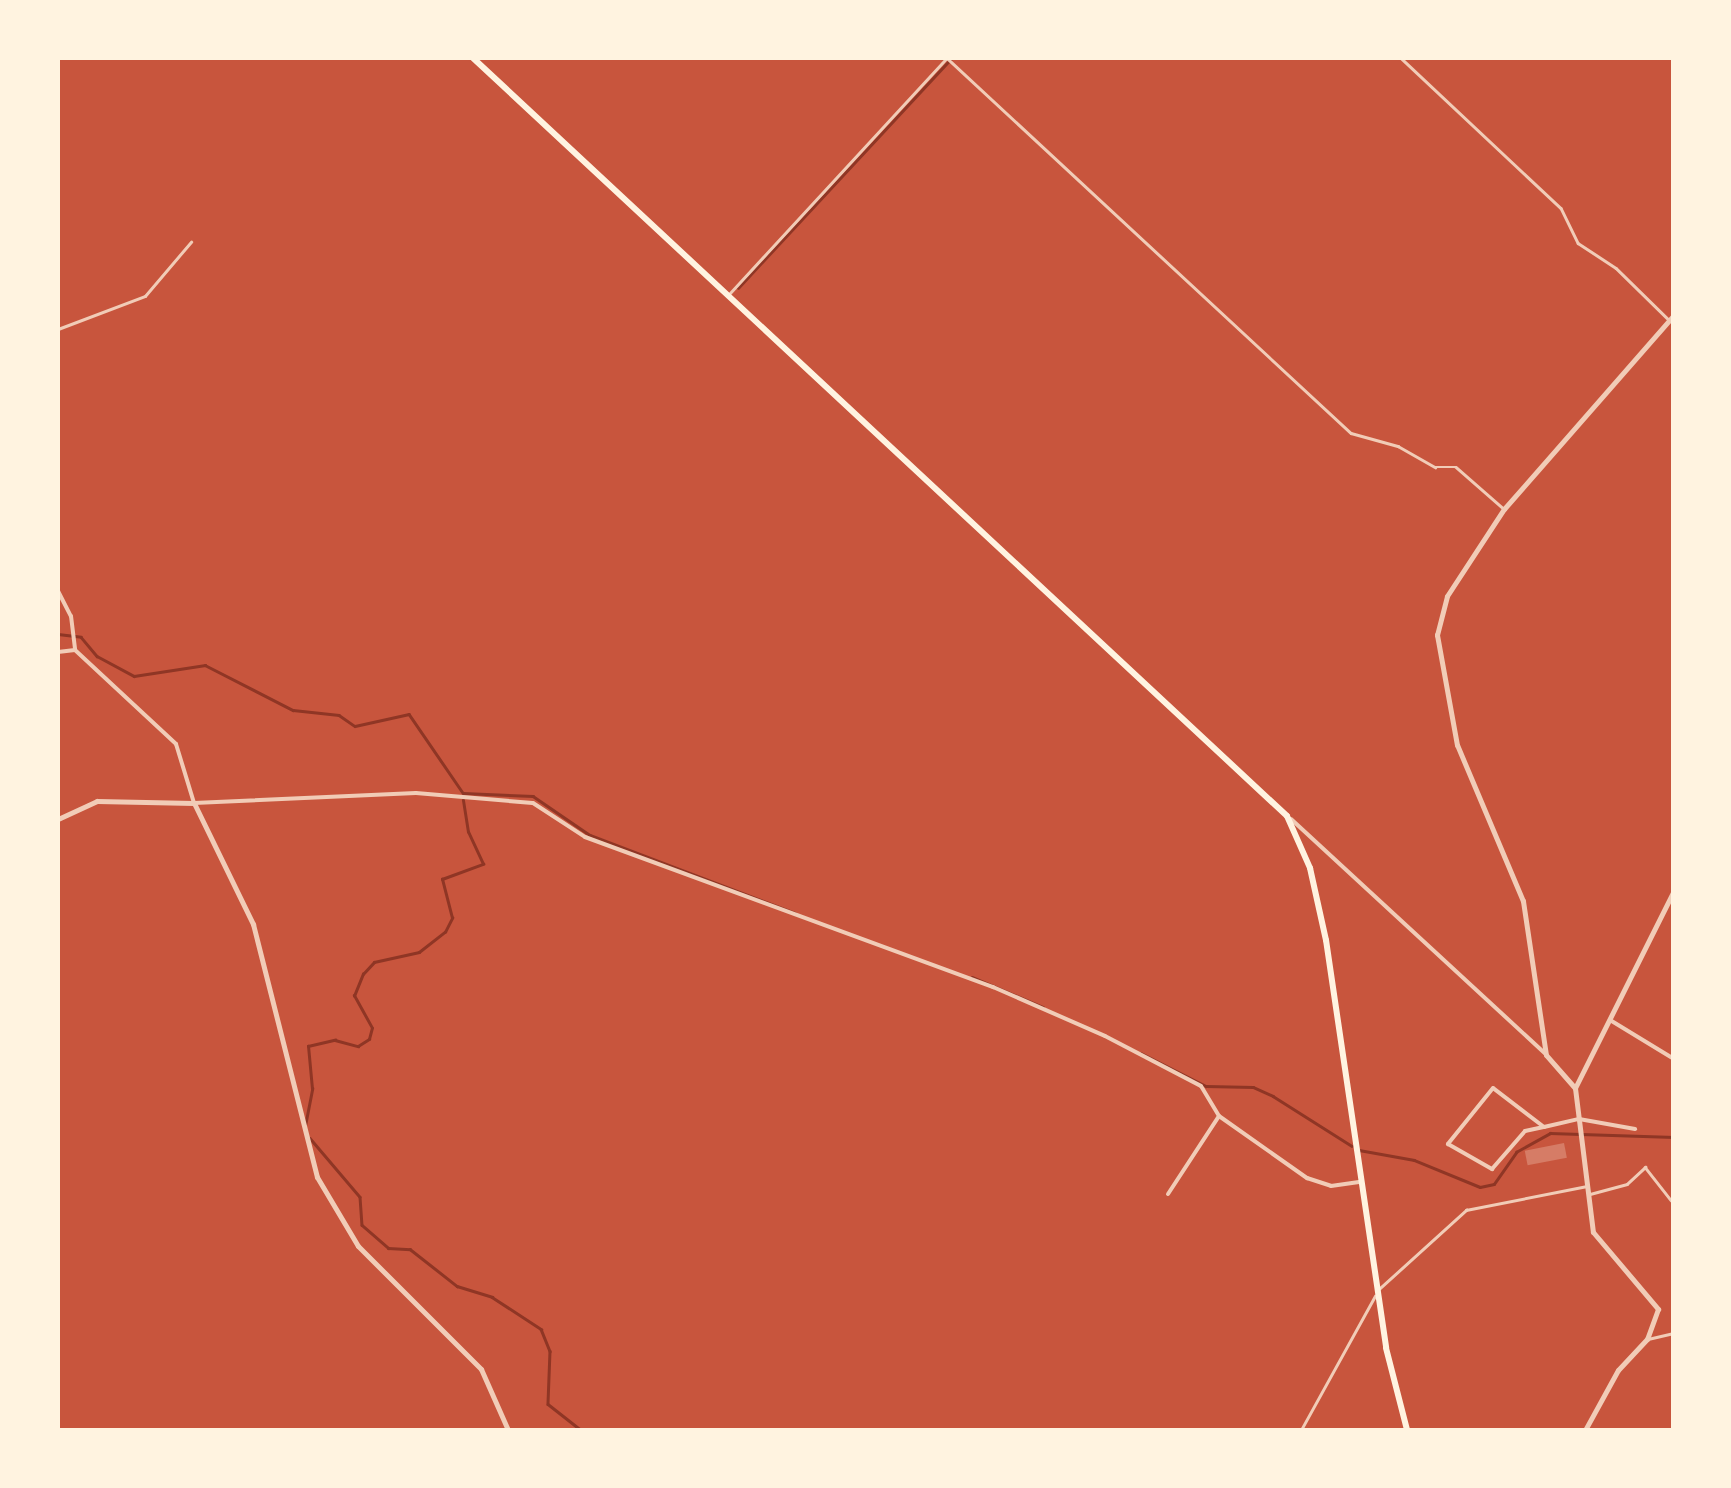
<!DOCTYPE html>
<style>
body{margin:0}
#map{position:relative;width:1731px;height:1488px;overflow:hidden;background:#c8553d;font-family:Ubuntu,sans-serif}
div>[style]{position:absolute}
.stream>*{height:2.5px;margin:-1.25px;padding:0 1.25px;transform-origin:1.25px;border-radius:1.25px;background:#8f3625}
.building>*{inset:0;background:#d67c66;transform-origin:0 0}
.service>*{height:2.5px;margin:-1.25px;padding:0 1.25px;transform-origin:1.25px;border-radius:1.25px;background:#f1ccb7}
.minor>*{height:4px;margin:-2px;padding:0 2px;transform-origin:2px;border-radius:2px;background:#f1ccb7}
.tertiary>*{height:5px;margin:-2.5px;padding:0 2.5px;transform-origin:2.5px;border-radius:2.5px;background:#f1ccb7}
.secondary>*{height:6px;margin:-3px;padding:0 3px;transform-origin:3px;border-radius:3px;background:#fff3e0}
span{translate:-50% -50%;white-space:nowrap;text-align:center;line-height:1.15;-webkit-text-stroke:8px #fff3e0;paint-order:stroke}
.frame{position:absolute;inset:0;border:60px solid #fff3e0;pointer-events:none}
</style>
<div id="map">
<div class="stream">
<div style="left:738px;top:288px;width:314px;rotate:-47.1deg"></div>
<div style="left:58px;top:634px;width:23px;rotate:7deg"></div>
<div style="left:81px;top:637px;width:25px;rotate:50deg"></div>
<div style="left:97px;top:656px;width:42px;rotate:28.4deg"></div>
<div style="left:134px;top:676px;width:72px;rotate:-8.8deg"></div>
<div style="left:205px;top:665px;width:99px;rotate:27.1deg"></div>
<div style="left:293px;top:710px;width:46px;rotate:6.2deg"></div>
<div style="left:339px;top:715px;width:19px;rotate:35deg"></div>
<div style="left:355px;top:726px;width:55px;rotate:-12.5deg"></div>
<div style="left:409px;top:714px;width:96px;rotate:55.6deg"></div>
<div style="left:463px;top:793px;width:70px;rotate:2.5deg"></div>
<div style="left:533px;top:796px;width:69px;rotate:34.4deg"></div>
<div style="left:590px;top:835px;width:219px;rotate:20.8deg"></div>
<div style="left:972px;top:977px;width:77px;rotate:22.9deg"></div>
<div style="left:1141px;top:1053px;width:73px;rotate:26.9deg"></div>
<div style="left:1206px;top:1086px;width:47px;rotate:1.2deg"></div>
<div style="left:1253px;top:1087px;width:22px;rotate:24deg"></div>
<div style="left:1273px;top:1096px;width:93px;rotate:32.3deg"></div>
<div style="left:305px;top:1126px;width:38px;rotate:-79deg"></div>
<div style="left:312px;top:1089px;width:43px;rotate:-95.3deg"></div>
<div style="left:308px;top:1046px;width:28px;rotate:-13deg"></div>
<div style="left:335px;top:1040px;width:24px;rotate:15deg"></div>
<div style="left:358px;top:1046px;width:13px;rotate:-32deg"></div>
<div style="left:369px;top:1039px;width:11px;rotate:-75deg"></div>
<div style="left:372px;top:1028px;width:37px;rotate:-119deg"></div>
<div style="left:354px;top:996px;width:24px;rotate:-68deg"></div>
<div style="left:363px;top:974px;width:16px;rotate:-47deg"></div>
<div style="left:374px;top:962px;width:46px;rotate:-12.5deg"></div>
<div style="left:419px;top:952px;width:33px;rotate:-38deg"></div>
<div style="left:445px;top:932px;width:16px;rotate:-63deg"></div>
<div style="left:452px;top:918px;width:40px;rotate:-104.4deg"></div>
<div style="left:442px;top:879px;width:44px;rotate:-20.1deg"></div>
<div style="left:483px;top:864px;width:35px;rotate:-115deg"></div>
<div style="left:468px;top:832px;width:32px;rotate:-99deg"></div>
<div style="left:310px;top:1138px;width:77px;rotate:49.7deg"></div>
<div style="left:360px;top:1197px;width:28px;rotate:86deg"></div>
<div style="left:362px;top:1225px;width:35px;rotate:41deg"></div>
<div style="left:388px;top:1248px;width:22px;rotate:3deg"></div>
<div style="left:410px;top:1249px;width:60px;rotate:38.2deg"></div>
<div style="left:457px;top:1286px;width:37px;rotate:17deg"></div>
<div style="left:492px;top:1297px;width:59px;rotate:33.1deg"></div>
<div style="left:541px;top:1329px;width:24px;rotate:68deg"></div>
<div style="left:550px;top:1351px;width:53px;rotate:92.2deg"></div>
<div style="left:548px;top:1404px;width:42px;rotate:38.2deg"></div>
<div style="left:1359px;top:1150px;width:56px;rotate:10.3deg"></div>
<div style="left:1414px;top:1160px;width:71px;rotate:22.2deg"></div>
<div style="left:1480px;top:1187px;width:14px;rotate:-12deg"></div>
<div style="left:1494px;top:1184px;width:39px;rotate:-55deg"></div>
<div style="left:1516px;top:1152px;width:39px;rotate:-29deg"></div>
<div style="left:1550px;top:1133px;width:124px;rotate:1.8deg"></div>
</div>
<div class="building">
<div style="left:1564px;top:1143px;width:15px;height:40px;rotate:79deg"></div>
</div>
<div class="service">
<div style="left:947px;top:58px;width:551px;rotate:42.87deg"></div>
<div style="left:1351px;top:433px;width:49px;rotate:15.5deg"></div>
<div style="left:1398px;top:446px;width:43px;rotate:29.6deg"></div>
<div style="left:1435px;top:467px;width:21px"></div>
<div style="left:1456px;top:467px;width:62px;rotate:41.1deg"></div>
<div style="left:1401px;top:58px;width:219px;rotate:43.2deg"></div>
<div style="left:1561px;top:208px;width:39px;rotate:64deg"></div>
<div style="left:1578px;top:243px;width:45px;rotate:33.3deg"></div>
<div style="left:1616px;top:268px;width:73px;rotate:44.4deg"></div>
<div style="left:730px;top:293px;width:318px;rotate:-47.3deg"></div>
<div style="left:58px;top:329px;width:93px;rotate:-20.8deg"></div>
<div style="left:145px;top:296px;width:71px;rotate:-49.6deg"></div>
<div style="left:1590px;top:1194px;width:38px;rotate:-15deg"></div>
<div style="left:1627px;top:1184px;width:25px;rotate:-43deg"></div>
<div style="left:1645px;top:1167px;width:42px;rotate:51.8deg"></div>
<div style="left:1379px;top:1289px;width:118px;rotate:-42.2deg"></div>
<div style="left:1466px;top:1210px;width:123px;rotate:-11.2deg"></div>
<div style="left:1648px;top:1339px;width:27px;rotate:-13deg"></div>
<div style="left:1301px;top:1430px;width:153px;rotate:-61.1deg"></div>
</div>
<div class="minor">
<div style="left:58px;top:224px;width:6px;rotate:90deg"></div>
<div style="left:58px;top:591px;width:28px;rotate:63deg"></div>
<div style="left:71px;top:616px;width:34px;rotate:83deg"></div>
<div style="left:75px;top:650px;width:138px;rotate:42.9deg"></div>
<div style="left:176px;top:744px;width:62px;rotate:73deg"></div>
<div style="left:194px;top:803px;width:222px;rotate:-2.6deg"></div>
<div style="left:416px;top:793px;width:117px;rotate:4.9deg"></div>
<div style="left:533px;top:803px;width:62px;rotate:33.2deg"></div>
<div style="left:585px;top:837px;width:435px;rotate:20.2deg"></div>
<div style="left:993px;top:987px;width:122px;rotate:23.6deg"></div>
<div style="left:1105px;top:1036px;width:108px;rotate:27.5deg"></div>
<div style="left:1201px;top:1086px;width:35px;rotate:59deg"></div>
<div style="left:1219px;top:1116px;width:108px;rotate:35.2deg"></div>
<div style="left:1307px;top:1178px;width:25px;rotate:18deg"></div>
<div style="left:1331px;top:1186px;width:30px;rotate:-8deg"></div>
<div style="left:58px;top:652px;width:17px;rotate:-7deg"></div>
<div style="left:1291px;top:819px;width:345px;rotate:42.7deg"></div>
<div style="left:1610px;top:1020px;width:75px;rotate:31.4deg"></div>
<div style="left:1544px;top:1127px;width:64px;rotate:-142.6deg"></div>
<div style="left:1493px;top:1088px;width:72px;rotate:128.8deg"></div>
<div style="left:1448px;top:1144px;width:51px;rotate:29.6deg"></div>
<div style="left:1492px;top:1169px;width:50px;rotate:-49deg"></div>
<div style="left:1525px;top:1131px;width:19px;rotate:-12deg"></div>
<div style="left:1544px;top:1127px;width:36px;rotate:-13deg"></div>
<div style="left:1579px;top:1119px;width:57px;rotate:10.1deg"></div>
<div style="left:1168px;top:1194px;width:93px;rotate:-56.8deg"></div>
</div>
<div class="tertiary">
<div style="left:58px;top:819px;width:43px;rotate:-24.8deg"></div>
<div style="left:97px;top:801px;width:97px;rotate:1.2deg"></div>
<div style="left:194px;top:803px;width:135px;rotate:64deg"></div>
<div style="left:253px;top:924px;width:261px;rotate:75.8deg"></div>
<div style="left:317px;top:1177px;width:80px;rotate:59.3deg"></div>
<div style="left:358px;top:1246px;width:174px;rotate:45deg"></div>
<div style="left:481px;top:1369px;width:67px;rotate:66.1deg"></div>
<div style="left:1575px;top:1088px;width:44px;rotate:-131.3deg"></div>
<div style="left:1546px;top:1055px;width:156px;rotate:-98.5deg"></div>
<div style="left:1523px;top:901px;width:169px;rotate:-112.9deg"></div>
<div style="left:1457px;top:745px;width:112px;rotate:-100.3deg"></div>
<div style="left:1437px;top:635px;width:40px;rotate:-75.6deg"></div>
<div style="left:1447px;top:596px;width:104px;rotate:-56.8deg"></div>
<div style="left:1504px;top:509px;width:258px;rotate:-48.8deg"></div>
<div style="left:1575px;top:1088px;width:145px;rotate:82.9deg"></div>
<div style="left:1593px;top:1232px;width:101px;rotate:49.8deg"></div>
<div style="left:1658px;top:1309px;width:32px;rotate:110deg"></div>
<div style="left:1647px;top:1339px;width:42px;rotate:133.1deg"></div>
<div style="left:1618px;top:1370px;width:68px;rotate:118.8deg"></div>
<div style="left:1575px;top:1088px;width:221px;rotate:-63.4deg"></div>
</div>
<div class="secondary">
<div style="left:473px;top:58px;width:1112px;rotate:42.96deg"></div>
<div style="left:1287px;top:816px;width:57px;rotate:66.1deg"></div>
<div style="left:1310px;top:868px;width:74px;rotate:77.5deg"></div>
<div style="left:1326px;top:940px;width:412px;rotate:81.6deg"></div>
<div style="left:1386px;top:1348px;width:85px;rotate:75.6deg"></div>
</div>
<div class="frame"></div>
</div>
